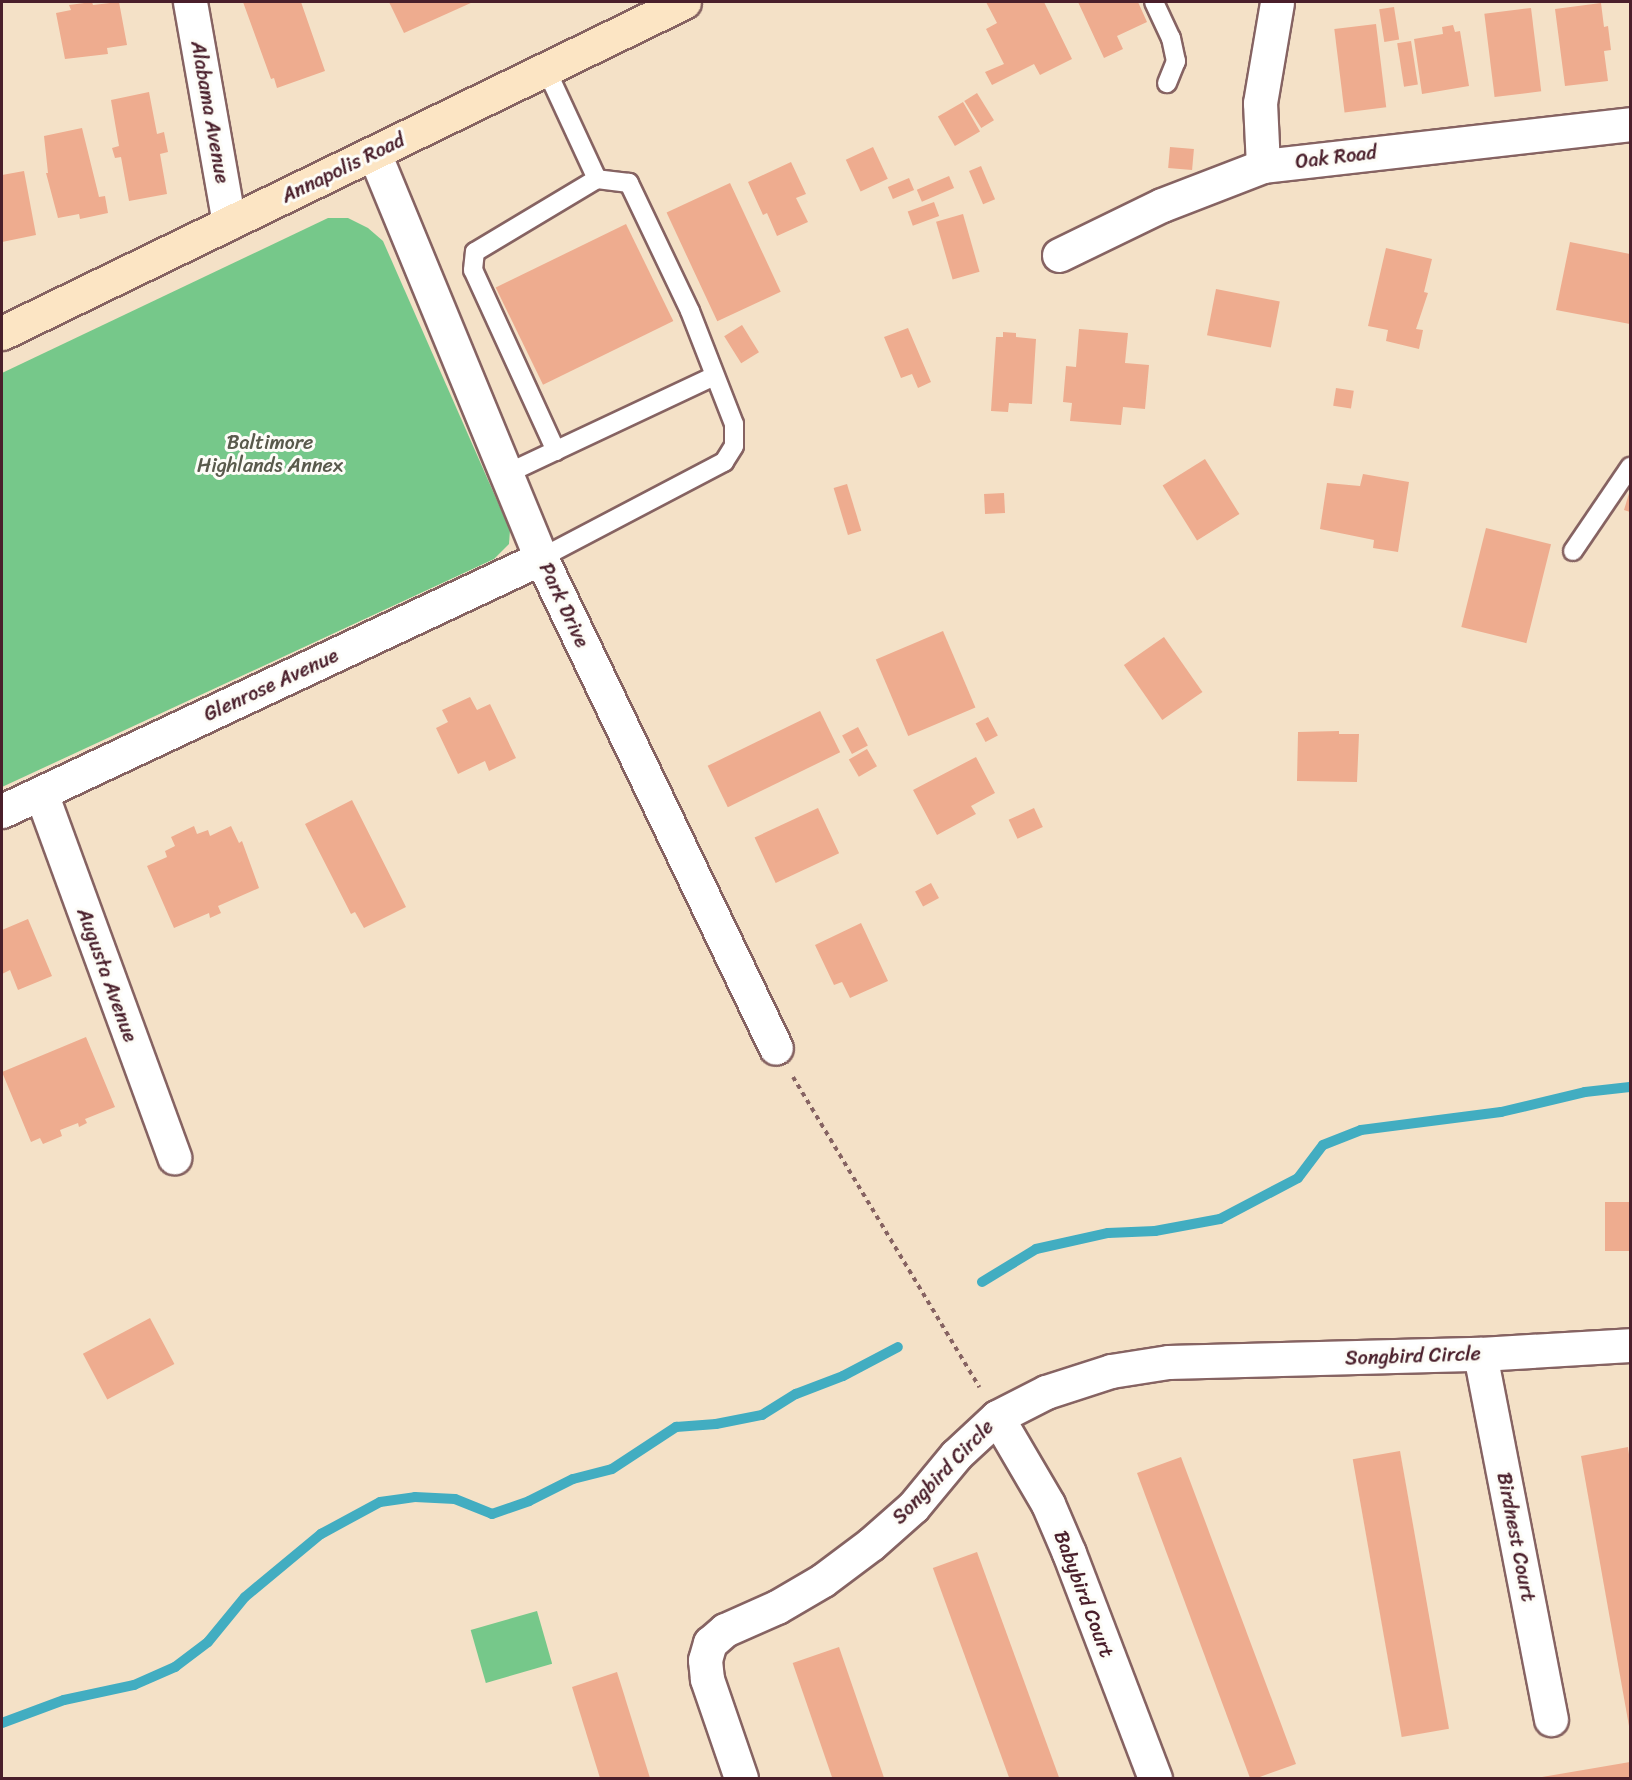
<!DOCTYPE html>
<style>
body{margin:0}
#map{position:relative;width:1632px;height:1780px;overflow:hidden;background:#f4e1c7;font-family:Sriracha,sans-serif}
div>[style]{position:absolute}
.green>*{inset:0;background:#76c88a;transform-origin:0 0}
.stream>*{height:10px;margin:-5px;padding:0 5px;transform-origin:5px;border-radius:5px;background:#42adc1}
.building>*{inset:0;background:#eeac8f;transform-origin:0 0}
.path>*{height:4px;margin-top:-2px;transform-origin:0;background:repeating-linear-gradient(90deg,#866362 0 4.5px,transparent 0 9px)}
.roads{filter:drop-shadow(2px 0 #866362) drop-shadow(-2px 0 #866362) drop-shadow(0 2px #866362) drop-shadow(0 -2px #866362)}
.service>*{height:18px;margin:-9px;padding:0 9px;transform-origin:9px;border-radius:9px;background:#fff}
.minor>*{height:33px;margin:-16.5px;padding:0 16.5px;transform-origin:16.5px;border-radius:16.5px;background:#fff}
.secondary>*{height:33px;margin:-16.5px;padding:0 16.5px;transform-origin:16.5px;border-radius:16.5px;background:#fce5c4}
span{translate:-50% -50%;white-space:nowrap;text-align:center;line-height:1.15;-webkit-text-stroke:6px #fdfcf7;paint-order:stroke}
.street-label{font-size:20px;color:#4a1f2b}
.park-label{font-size:20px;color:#595a4c}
.frame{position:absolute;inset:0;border:3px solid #4a1f2b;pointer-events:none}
</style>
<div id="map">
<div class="green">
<div style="clip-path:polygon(328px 218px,348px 218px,368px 228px,383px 241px,510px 530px,509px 544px,494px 559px,2px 787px,2px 373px)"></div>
<div style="left:537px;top:1611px;width:55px;height:69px;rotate:74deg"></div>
</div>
<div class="stream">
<div style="left:982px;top:1282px;width:63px;rotate:-31.4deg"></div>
<div style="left:1036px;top:1249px;width:74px;rotate:-12.5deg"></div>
<div style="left:1108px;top:1233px;width:47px;rotate:-2.4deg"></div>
<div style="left:1155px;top:1231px;width:66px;rotate:-10.5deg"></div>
<div style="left:1220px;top:1219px;width:88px;rotate:-27.7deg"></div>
<div style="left:1298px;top:1178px;width:41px;rotate:-52.9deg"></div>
<div style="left:1323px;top:1145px;width:41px;rotate:-21.5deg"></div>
<div style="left:1361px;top:1130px;width:141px;rotate:-7.3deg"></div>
<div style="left:1501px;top:1112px;width:86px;rotate:-13.4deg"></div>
<div style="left:1585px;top:1092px;width:45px;rotate:-6.3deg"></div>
<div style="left:2px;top:1723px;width:66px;rotate:-20.4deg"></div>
<div style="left:64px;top:1700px;width:72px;rotate:-12.1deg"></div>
<div style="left:134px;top:1685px;width:45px;rotate:-23.7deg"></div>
<div style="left:175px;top:1667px;width:41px;rotate:-37.1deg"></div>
<div style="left:208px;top:1642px;width:58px;rotate:-50.6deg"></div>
<div style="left:245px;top:1597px;width:99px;rotate:-39.7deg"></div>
<div style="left:321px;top:1534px;width:67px;rotate:-28.5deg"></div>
<div style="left:380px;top:1502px;width:35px;rotate:-8deg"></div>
<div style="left:415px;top:1497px;width:40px;rotate:2.9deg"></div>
<div style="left:455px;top:1499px;width:40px;rotate:22deg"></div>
<div style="left:492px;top:1514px;width:39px;rotate:-19deg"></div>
<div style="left:529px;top:1501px;width:49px;rotate:-26.6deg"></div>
<div style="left:573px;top:1479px;width:40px;rotate:-14.4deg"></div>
<div style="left:612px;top:1469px;width:77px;rotate:-33.3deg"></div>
<div style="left:676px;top:1427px;width:40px;rotate:-4.3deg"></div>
<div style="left:716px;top:1424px;width:47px;rotate:-11.1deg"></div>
<div style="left:762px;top:1415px;width:40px;rotate:-32deg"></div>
<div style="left:796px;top:1394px;width:50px;rotate:-21deg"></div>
<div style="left:843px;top:1376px;width:62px;rotate:-27.8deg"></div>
</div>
<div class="building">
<div style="clip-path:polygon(92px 2px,93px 5px,119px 2px,127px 45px,107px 48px,108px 54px,65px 59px,56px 13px,71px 10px,69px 5px)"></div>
<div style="clip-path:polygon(243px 2px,301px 2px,325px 71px,277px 88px,274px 78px,271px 79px)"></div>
<div style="clip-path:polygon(389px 2px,473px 2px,404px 33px)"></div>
<div style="clip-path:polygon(986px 2px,1044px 2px,1072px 59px,1040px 75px,1034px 64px,992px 85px,985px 72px,1004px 64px,986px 29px,997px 23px)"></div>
<div style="clip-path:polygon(1078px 2px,1138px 2px,1147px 22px,1117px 36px,1123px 49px,1104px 58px)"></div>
<div style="clip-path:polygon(1601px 3px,1604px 27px,1608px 26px,1611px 50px,1604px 51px,1608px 81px,1565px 86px,1555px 9px)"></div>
<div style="left:1394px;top:7px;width:33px;height:15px;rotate:81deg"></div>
<div style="left:1531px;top:8px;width:84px;height:47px;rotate:83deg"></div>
<div style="left:1376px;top:24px;width:84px;height:42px;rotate:83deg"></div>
<div style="clip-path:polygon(1453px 25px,1455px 32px,1460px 31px,1469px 86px,1422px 94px,1414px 39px,1443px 34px,1442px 27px)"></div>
<div style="left:1411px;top:41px;width:44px;height:14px;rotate:81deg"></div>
<div style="clip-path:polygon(149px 92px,157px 134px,164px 132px,168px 152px,160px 154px,167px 194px,129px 201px,121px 157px,115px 158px,112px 148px,119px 146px,111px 100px)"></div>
<div style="left:977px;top:93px;width:32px;height:15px;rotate:58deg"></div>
<div style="left:963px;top:102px;width:34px;height:29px;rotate:60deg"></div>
<div style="clip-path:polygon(82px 128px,99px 197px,105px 196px,108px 213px,80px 219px,79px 214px,58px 218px,46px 173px,48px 173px,44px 136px)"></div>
<div style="left:873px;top:147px;width:35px;height:30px;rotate:65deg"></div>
<div style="left:1170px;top:147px;width:24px;height:21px;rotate:5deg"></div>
<div style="clip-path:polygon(791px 162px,806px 194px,796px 198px,808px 222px,777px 236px,767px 213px,763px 215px,748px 182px)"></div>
<div style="left:981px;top:166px;width:36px;height:13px;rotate:67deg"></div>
<div style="clip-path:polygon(24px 171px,36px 235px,2px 242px,2px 175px)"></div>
<div style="left:949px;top:176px;width:13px;height:35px;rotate:67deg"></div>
<div style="left:909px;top:178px;width:13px;height:23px;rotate:67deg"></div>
<div style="left:730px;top:183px;width:120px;height:70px;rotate:65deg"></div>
<div style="left:934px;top:202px;width:15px;height:28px;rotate:70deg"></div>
<div style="left:963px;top:214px;width:60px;height:28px;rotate:74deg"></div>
<div style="left:626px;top:224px;width:108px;height:145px;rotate:64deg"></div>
<div style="clip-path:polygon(1570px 242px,1630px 254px,1630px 324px,1556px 310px)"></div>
<div style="clip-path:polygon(1386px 248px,1432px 259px,1424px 292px,1428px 293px,1416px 329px,1423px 330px,1419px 349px,1386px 341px,1388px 330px,1368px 326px)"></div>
<div style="left:1216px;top:289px;width:65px;height:47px;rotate:11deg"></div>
<div style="left:742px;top:325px;width:32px;height:21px;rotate:58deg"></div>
<div style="clip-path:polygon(908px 328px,931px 382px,918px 388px,912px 374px,901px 378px,884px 337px)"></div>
<div style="clip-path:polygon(1079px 329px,1128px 333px,1125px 363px,1149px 365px,1145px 409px,1123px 407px,1121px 425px,1070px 421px,1072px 403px,1063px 402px,1066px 366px,1076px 367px)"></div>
<div style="clip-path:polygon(1003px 332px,1016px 333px,1016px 337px,1036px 339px,1032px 404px,1009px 403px,1008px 412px,991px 411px,996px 337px,1003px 337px)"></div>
<div style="left:1336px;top:388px;width:18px;height:18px;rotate:9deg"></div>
<div style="left:1205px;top:459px;width:65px;height:50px;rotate:58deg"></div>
<div style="clip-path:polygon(1363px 474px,1409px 482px,1398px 552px,1373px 548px,1374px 540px,1320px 529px,1327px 483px,1360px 486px)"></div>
<div style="left:847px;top:484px;width:49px;height:14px;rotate:73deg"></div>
<div style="clip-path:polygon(1630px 490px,1630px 512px,1624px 510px)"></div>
<div style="left:1004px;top:493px;width:20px;height:20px;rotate:87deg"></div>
<div style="left:1486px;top:528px;width:67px;height:102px;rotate:14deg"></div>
<div style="left:943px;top:631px;width:83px;height:73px;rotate:67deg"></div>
<div style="left:1164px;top:637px;width:67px;height:49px;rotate:55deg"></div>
<div style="clip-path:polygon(470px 697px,477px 710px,490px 704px,516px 758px,489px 771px,485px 761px,458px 774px,436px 728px,448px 722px,442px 710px)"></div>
<div style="left:820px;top:711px;width:46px;height:125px;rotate:64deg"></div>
<div style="left:988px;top:717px;width:21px;height:14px;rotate:62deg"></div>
<div style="left:858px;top:727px;width:21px;height:18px;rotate:62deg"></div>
<div style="clip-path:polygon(1339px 731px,1339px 734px,1359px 734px,1357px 782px,1297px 781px,1298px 732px)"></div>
<div style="left:867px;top:749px;width:20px;height:21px;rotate:60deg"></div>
<div style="clip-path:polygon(976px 757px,995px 793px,971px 806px,976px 814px,937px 835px,913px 790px)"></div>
<div style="clip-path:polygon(352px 800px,406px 907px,364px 928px,355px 912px,351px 914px,305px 824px)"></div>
<div style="left:818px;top:808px;width:50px;height:70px;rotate:65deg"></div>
<div style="left:1034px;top:808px;width:21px;height:28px;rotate:65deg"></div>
<div style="clip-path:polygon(194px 826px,197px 834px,208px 830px,210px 836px,231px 826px,239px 843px,242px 841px,259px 888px,218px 906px,221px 913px,210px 918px,209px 913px,174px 928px,147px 866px,167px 857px,165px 851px,175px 846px,171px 837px)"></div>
<div style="left:931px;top:883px;width:17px;height:18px;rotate:62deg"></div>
<div style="clip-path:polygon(28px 919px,52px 976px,18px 990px,10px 970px,2px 974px,2px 930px)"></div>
<div style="clip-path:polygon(861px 923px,888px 981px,850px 998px,842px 982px,834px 985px,815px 945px)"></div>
<div style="clip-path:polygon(86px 1037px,115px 1107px,85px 1119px,87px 1123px,79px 1127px,78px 1123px,60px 1130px,62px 1136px,43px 1144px,40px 1138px,31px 1142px,2px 1072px)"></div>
<div style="left:1630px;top:1202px;width:49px;height:25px;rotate:90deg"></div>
<div style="left:150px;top:1318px;width:52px;height:76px;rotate:62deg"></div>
<div style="clip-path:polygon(1628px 1447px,1630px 1462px,1629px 1726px,1581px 1456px)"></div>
<div style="left:1400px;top:1451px;width:282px;height:48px;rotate:80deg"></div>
<div style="clip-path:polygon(1181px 1457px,1296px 1764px,1257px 1778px,1250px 1778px,1137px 1473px)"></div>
<div style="left:977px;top:1552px;width:241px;height:47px;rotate:70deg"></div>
<div style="left:839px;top:1647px;width:138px;height:49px;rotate:71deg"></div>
<div style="clip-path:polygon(617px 1672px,650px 1778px,600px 1778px,572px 1687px)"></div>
<div style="clip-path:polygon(1630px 1762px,1630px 1778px,1542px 1778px,1542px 1777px)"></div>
</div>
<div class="path">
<div style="left:793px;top:1077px;width:362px;rotate:59deg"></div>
</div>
<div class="roads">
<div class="service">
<div style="left:1154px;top:2px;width:40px;rotate:65deg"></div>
<div style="left:1171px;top:38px;width:24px;rotate:78deg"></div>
<div style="left:1176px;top:61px;width:24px;rotate:112deg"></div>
<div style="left:556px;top:451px;width:199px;rotate:-114.6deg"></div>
<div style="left:473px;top:270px;width:18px;rotate:-84deg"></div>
<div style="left:475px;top:252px;width:142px;rotate:-30.9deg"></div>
<div style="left:506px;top:474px;width:230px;rotate:-25.2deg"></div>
<div style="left:1573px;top:551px;width:102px;rotate:-55.8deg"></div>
<div style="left:541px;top:558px;width:207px;rotate:-27.7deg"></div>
<div style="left:724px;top:462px;width:19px;rotate:-58deg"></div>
<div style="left:734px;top:446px;width:22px;rotate:-90deg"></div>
<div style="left:734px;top:424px;width:121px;rotate:-111.3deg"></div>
<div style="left:690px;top:311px;width:142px;rotate:-115.5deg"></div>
<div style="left:629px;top:183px;width:32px;rotate:-173deg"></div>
<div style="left:597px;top:179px;width:121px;rotate:-114.9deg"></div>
</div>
<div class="minor">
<div style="left:190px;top:2px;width:224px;rotate:80deg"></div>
<div style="left:374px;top:153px;width:438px;rotate:67.6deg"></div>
<div style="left:541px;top:558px;width:543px;rotate:64.38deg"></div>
<div style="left:1263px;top:166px;width:63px;rotate:-92.7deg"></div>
<div style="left:1260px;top:103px;width:102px;rotate:-80.4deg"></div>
<div style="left:1059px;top:255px;width:114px;rotate:-25.9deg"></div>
<div style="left:1162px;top:205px;width:108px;rotate:-21.1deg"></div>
<div style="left:1263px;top:166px;width:369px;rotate:-6.5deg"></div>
<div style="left:41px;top:793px;width:388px;rotate:69.9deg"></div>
<div style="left:2px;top:811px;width:595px;rotate:-25.14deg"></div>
<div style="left:1480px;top:1354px;width:372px;rotate:79deg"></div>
<div style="left:997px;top:1417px;width:101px;rotate:59.6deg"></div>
<div style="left:1048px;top:1504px;width:53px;rotate:66.8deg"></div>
<div style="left:1069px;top:1553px;width:241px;rotate:69.1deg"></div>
<div style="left:741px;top:1778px;width:105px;rotate:-109deg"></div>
<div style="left:707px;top:1679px;width:19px;rotate:-96deg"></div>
<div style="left:705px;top:1660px;width:18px;rotate:-74deg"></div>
<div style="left:710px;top:1643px;width:20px;rotate:-41deg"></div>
<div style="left:725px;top:1630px;width:57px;rotate:-23.9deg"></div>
<div style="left:777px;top:1607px;width:53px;rotate:-30.4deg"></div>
<div style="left:823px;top:1580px;width:60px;rotate:-36.9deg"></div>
<div style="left:871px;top:1544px;width:56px;rotate:-41.4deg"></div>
<div style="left:913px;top:1507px;width:67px;rotate:-50.4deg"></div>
<div style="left:956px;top:1455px;width:56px;rotate:-42.8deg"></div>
<div style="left:997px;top:1417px;width:55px;rotate:-27deg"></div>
<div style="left:1046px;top:1392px;width:68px;rotate:-17.9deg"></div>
<div style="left:1111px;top:1371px;width:58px;rotate:-9deg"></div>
<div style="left:1168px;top:1362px;width:312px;rotate:-1.5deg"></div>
<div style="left:1480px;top:1354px;width:150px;rotate:-3.4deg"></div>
</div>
<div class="secondary">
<div style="left:2px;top:333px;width:758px;rotate:-25.89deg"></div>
</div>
</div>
<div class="street-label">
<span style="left:210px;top:112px;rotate:80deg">Alabama Avenue</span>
<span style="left:1336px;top:157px;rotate:-7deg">Oak Road</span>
<span style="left:343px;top:168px;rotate:-26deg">Annapolis Road</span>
<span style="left:564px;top:605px;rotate:65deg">Park Drive</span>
<span style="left:271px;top:685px;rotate:-25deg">Glenrose Avenue</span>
<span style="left:107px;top:975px;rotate:70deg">Augusta Avenue</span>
<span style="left:1413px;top:1356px;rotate:-2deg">Songbird Circle</span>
<span style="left:943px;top:1472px;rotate:-46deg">Songbird Circle</span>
<span style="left:1516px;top:1537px;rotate:79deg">Birdnest Court</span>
<span style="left:1084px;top:1594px;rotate:69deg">Babybird Court</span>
</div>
<div class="park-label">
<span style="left:270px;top:454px">Baltimore<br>Highlands Annex</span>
</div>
<div class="frame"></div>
</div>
